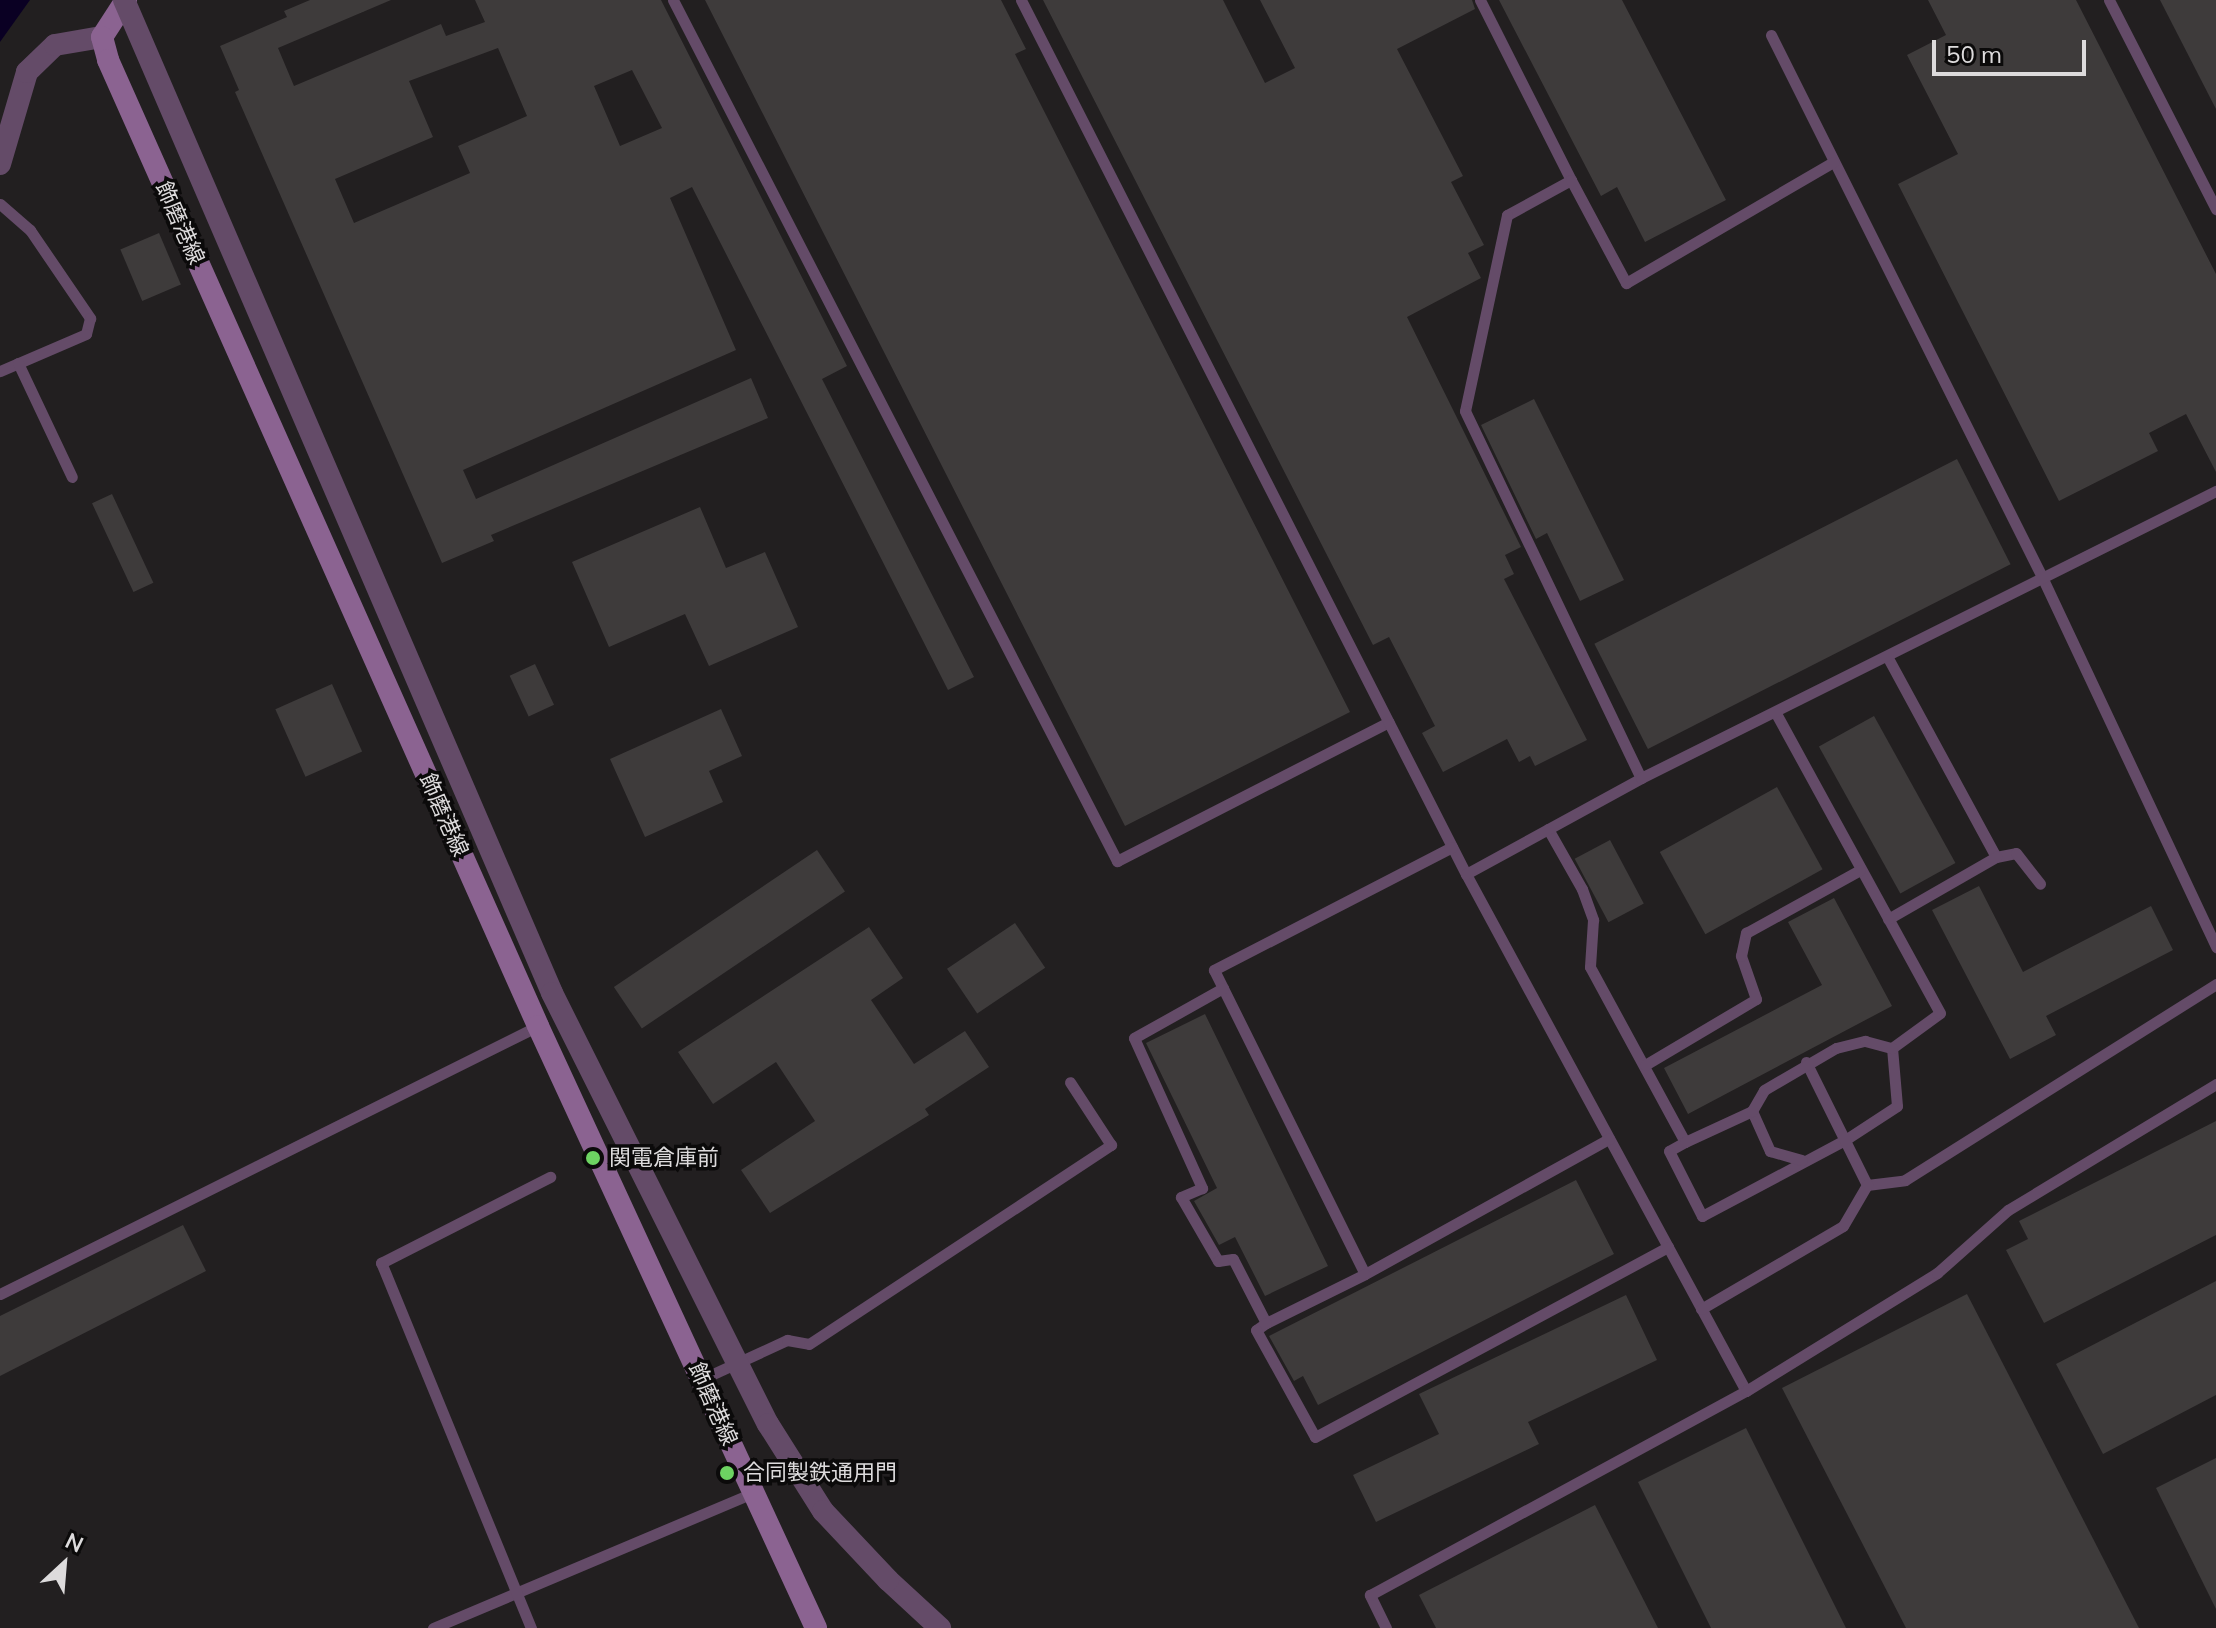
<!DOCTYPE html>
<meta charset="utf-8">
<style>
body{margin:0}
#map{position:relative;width:2216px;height:1628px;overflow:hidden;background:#221f20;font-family:Mulish,"Noto Sans JP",sans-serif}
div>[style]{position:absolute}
.water>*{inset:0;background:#0a0023}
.building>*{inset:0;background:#3e3b3b;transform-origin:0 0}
.service>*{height:11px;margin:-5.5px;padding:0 5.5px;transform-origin:5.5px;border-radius:5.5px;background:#644b68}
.tertiary>*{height:22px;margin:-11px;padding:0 11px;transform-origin:11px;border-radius:11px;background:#644b68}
.secondary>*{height:22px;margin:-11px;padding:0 11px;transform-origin:11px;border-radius:11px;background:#8b6391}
.tertiary-bridge>*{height:22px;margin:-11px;padding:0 11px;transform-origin:11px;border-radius:11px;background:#644b68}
.dots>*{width:22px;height:22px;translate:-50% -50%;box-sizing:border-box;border:4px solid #0b0a0a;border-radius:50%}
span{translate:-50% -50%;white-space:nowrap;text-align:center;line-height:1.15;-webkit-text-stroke:7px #0b0a0a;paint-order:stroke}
.street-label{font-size:22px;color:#dddbdc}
.poi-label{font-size:22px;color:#dddbdc}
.left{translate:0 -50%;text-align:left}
.north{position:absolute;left:24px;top:1524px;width:80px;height:80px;-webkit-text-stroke:6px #0b0a0a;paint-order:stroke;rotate:26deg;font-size:22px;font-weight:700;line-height:32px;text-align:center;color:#dddbdc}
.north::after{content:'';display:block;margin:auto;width:28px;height:36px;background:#dddbdc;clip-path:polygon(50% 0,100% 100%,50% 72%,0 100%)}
.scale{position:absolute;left:1932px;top:40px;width:154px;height:36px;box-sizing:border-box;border:4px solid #dddbdc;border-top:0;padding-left:10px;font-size:24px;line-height:28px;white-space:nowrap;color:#dddbdc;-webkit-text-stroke:6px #0b0a0a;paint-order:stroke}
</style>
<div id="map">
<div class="water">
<div style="clip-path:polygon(0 0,30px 0,0 42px)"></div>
</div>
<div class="building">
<div style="clip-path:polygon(evenodd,310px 0,391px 0,278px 48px,294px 86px,441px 24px,446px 36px,485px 22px,475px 0,661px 0,847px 366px,822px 379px,974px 677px,948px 690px,692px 187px,670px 198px,736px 350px,463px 470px,476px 499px,751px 378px,768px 418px,491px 535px,494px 541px,442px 563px,235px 92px,239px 90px,220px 46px,287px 17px,284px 11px,310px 0,498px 48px,527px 116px,458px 146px,470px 173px,354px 223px,335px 179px,433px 137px,409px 81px,498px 48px,310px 0,632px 70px,662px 128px,620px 146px,594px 86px,632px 70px)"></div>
<div style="clip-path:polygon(705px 0,1001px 0,1026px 49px,1015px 54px,1350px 712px,1125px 826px)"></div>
<div style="clip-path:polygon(1043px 0,1223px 0,1265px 83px,1295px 68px,1260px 0,1472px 0,1475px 9px,1397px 49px,1463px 176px,1451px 182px,1484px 245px,1468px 253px,1481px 278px,1407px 317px,1521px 547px,1505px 555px,1514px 574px,1504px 579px,1587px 740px,1535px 766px,1530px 756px,1519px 762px,1507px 739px,1443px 772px,1422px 733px,1435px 726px,1389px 637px,1373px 645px)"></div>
<div style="clip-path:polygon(1499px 0,1622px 0,1726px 200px,1645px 242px,1617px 187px,1601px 196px)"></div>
<div style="clip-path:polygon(1928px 0,2076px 0,2216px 274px,2216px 472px,2186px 414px,2149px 433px,2158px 451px,2059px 501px,1898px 184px,1958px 154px,1907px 55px,1946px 35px)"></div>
<div style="clip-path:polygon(2160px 0,2216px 0,2216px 109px)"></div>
<div style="left:159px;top:233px;width:56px;height:42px;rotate:67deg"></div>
<div style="clip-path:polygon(1534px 399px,1624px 580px,1580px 601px,1547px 533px,1536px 539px,1481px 425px)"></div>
<div style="left:1957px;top:459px;width:118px;height:407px;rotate:63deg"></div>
<div style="left:112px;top:494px;width:98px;height:22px;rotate:65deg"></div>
<div style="clip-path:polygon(700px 507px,726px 568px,765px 552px,798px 627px,709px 666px,685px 614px,609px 647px,572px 562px)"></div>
<div style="left:535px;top:664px;width:45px;height:28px;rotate:65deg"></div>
<div style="left:332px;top:684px;width:74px;height:62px;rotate:66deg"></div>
<div style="clip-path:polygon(721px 709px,742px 756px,709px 771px,723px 802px,645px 837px,610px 759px)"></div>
<div style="left:1874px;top:716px;width:168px;height:63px;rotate:61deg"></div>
<div style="left:1777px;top:787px;width:94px;height:134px;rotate:61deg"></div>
<div style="left:1610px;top:840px;width:72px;height:40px;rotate:62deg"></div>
<div style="left:817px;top:850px;width:50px;height:245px;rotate:56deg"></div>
<div style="clip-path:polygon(1979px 886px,2023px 972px,2151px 906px,2173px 950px,2046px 1016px,2056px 1035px,2010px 1059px,1932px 910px)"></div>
<div style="clip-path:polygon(1834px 898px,1892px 1006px,1688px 1114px,1664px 1068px,1822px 985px,1788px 922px)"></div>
<div style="left:1015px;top:923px;width:54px;height:82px;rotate:56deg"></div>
<div style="clip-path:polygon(869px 927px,903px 978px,871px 1000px,914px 1064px,965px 1031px,989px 1067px,925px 1109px,929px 1115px,770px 1213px,741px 1170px,815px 1121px,776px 1062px,713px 1104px,678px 1052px)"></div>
<div style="clip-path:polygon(1205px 1014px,1328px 1266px,1265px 1296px,1235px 1237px,1219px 1245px,1194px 1201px,1217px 1188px,1146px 1043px)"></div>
<div style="clip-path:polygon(2216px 1121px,2216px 1235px,2044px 1323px,2006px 1250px,2028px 1239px,2019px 1221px)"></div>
<div style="clip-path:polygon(1576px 1180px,1614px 1254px,1318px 1405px,1303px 1376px,1294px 1381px,1269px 1336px)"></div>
<div style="clip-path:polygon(183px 1225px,206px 1271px,0 1376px,0 1316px)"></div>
<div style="clip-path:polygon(2216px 1281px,2216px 1395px,2103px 1454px,2056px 1364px)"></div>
<div style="clip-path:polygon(1967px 1294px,2139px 1628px,1906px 1628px,1782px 1388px)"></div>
<div style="clip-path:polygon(1626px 1295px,1657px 1360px,1528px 1422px,1539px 1444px,1376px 1522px,1353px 1475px,1439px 1434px,1419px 1394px)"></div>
<div style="clip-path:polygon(1746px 1428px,1846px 1628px,1711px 1628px,1638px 1482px)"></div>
<div style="clip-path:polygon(2216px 1458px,2216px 1609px,2156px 1488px)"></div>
<div style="clip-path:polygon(1595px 1505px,1658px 1628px,1436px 1628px,1419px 1595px)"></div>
</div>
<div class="service">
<div style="left:673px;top:0;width:969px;rotate:62.72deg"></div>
<div style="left:1117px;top:861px;width:305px;rotate:-27.1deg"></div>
<div style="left:1021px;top:0;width:981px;rotate:63.02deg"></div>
<div style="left:1466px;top:874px;width:588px;rotate:61.56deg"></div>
<div style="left:1480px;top:0;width:202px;rotate:63.2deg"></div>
<div style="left:1571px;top:180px;width:73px;rotate:151.3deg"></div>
<div style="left:1507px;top:215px;width:200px;rotate:102.1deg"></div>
<div style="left:1465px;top:411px;width:407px;rotate:64.4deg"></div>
<div style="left:2109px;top:0;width:235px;rotate:62.9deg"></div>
<div style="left:1771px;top:35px;width:608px;rotate:63.43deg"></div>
<div style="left:2043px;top:579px;width:407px;rotate:64.8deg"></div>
<div style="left:1571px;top:180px;width:117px;rotate:61.9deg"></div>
<div style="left:1626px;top:283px;width:240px;rotate:-30.3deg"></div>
<div style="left:0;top:204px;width:40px;rotate:41deg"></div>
<div style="left:30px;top:230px;width:107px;rotate:55.7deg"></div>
<div style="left:90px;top:318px;width:16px;rotate:104deg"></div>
<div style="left:86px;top:334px;width:94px;rotate:156.7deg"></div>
<div style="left:18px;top:363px;width:126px;rotate:64.7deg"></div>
<div style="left:1888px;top:658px;width:226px;rotate:61.5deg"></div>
<div style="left:1996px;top:857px;width:20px;rotate:-11deg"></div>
<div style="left:2016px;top:853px;width:39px;rotate:52deg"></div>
<div style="left:1548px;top:829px;width:69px;rotate:60.5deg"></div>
<div style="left:1582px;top:889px;width:33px;rotate:70deg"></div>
<div style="left:1593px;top:920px;width:47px;rotate:93.7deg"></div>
<div style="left:1590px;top:967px;width:199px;rotate:61.5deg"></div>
<div style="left:1685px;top:1142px;width:18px;rotate:151deg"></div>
<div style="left:1669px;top:1151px;width:73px;rotate:63.1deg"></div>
<div style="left:1702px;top:1216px;width:162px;rotate:-28deg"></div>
<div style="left:1845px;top:1140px;width:62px;rotate:-33.2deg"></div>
<div style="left:1897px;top:1106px;width:58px;rotate:-94.9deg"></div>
<div style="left:1892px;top:1048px;width:59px;rotate:-36.1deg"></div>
<div style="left:1940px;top:1013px;width:342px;rotate:-118.7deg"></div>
<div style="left:1452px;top:847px;width:268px;rotate:152.7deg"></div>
<div style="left:1214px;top:970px;width:339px;rotate:63.6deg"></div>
<div style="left:1365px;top:1274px;width:279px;rotate:-29deg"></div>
<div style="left:1466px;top:874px;width:200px;rotate:-28.7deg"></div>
<div style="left:1641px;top:778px;width:643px;rotate:-26.53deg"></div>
<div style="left:1888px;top:919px;width:125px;rotate:-29.9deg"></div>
<div style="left:1223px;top:988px;width:102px;rotate:150.7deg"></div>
<div style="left:1134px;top:1038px;width:165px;rotate:65.6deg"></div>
<div style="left:1202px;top:1188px;width:23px;rotate:157deg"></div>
<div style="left:1181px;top:1197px;width:74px;rotate:60deg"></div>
<div style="left:1218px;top:1261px;width:15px;rotate:-8deg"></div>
<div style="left:1233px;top:1259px;width:72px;rotate:62.7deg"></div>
<div style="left:1266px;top:1323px;width:110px;rotate:-26.3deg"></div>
<div style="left:1806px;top:1062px;width:137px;rotate:63.6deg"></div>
<div style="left:1867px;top:1185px;width:38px;rotate:-7deg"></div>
<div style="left:1905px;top:1180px;width:368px;rotate:-32.2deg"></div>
<div style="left:1645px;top:1065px;width:129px;rotate:-30.7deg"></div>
<div style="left:1756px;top:999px;width:46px;rotate:-109.2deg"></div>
<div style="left:1741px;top:956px;width:24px;rotate:-78deg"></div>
<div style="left:1746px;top:933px;width:130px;rotate:-28.9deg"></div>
<div style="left:1752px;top:1111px;width:44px;rotate:65.8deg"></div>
<div style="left:1770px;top:1151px;width:33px;rotate:16deg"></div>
<div style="left:1685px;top:1142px;width:74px;rotate:-24.8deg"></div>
<div style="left:1752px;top:1111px;width:24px;rotate:-60deg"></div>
<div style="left:1764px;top:1090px;width:83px;rotate:-30.3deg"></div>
<div style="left:1836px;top:1048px;width:30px;rotate:-14deg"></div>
<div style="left:1865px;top:1041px;width:28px;rotate:15deg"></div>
<div style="left:0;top:1294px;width:601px;rotate:-26.48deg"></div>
<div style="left:1701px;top:1309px;width:164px;rotate:-30.3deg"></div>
<div style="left:1843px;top:1226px;width:48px;rotate:-59.7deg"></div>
<div style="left:1266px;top:1323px;width:12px;rotate:145deg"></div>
<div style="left:1256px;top:1330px;width:122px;rotate:61.1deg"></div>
<div style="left:1315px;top:1437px;width:401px;rotate:-28.3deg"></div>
<div style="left:702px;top:1379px;width:94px;rotate:-24.6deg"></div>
<div style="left:787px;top:1340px;width:22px;rotate:10deg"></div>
<div style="left:809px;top:1344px;width:362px;rotate:-33.4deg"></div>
<div style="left:1111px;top:1145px;width:75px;rotate:-123.1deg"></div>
<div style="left:433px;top:1628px;width:347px;rotate:-22.9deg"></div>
<div style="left:531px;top:1628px;width:395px;rotate:-112.3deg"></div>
<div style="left:381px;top:1263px;width:190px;rotate:-27deg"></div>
<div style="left:1386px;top:1628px;width:37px;rotate:-116deg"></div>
<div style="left:1370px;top:1595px;width:428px;rotate:-28.5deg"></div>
<div style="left:1746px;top:1391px;width:225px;rotate:-31.7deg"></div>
<div style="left:1937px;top:1273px;width:95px;rotate:-41.6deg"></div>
<div style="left:2008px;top:1210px;width:243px;rotate:-31.2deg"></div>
</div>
<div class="tertiary">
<div style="left:0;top:164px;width:96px;rotate:-73.6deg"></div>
<div style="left:27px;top:72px;width:39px;rotate:-44deg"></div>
<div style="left:55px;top:45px;width:48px;rotate:-9.7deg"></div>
<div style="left:888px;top:1580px;width:71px;rotate:42.7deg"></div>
</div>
<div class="secondary">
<div style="left:126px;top:0;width:44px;rotate:123deg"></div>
<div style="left:102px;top:37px;width:24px;rotate:75deg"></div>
<div style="left:108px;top:60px;width:1057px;rotate:66deg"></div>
<div style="left:538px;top:1026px;width:663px;rotate:65.21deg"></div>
</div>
<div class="tertiary-bridge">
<div style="left:124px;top:0;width:1081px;rotate:66.68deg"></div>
<div style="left:552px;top:993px;width:482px;rotate:63.4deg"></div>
<div style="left:768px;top:1424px;width:103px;rotate:57.7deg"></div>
<div style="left:823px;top:1511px;width:95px;rotate:46.7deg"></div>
</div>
<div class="dots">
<div style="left:593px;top:1158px;background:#6dd362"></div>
<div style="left:727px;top:1473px;background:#6dd362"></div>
</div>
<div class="street-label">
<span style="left:180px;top:223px;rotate:66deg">飾磨港線</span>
<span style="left:444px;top:815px;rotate:66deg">飾磨港線</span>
<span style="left:713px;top:1404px;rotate:66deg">飾磨港線</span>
</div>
<div class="poi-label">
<span class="left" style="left:609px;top:1158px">関電倉庫前</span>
<span class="left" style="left:743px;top:1473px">合同製鉄通用門</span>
</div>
<div class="north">N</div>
<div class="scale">50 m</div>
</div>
